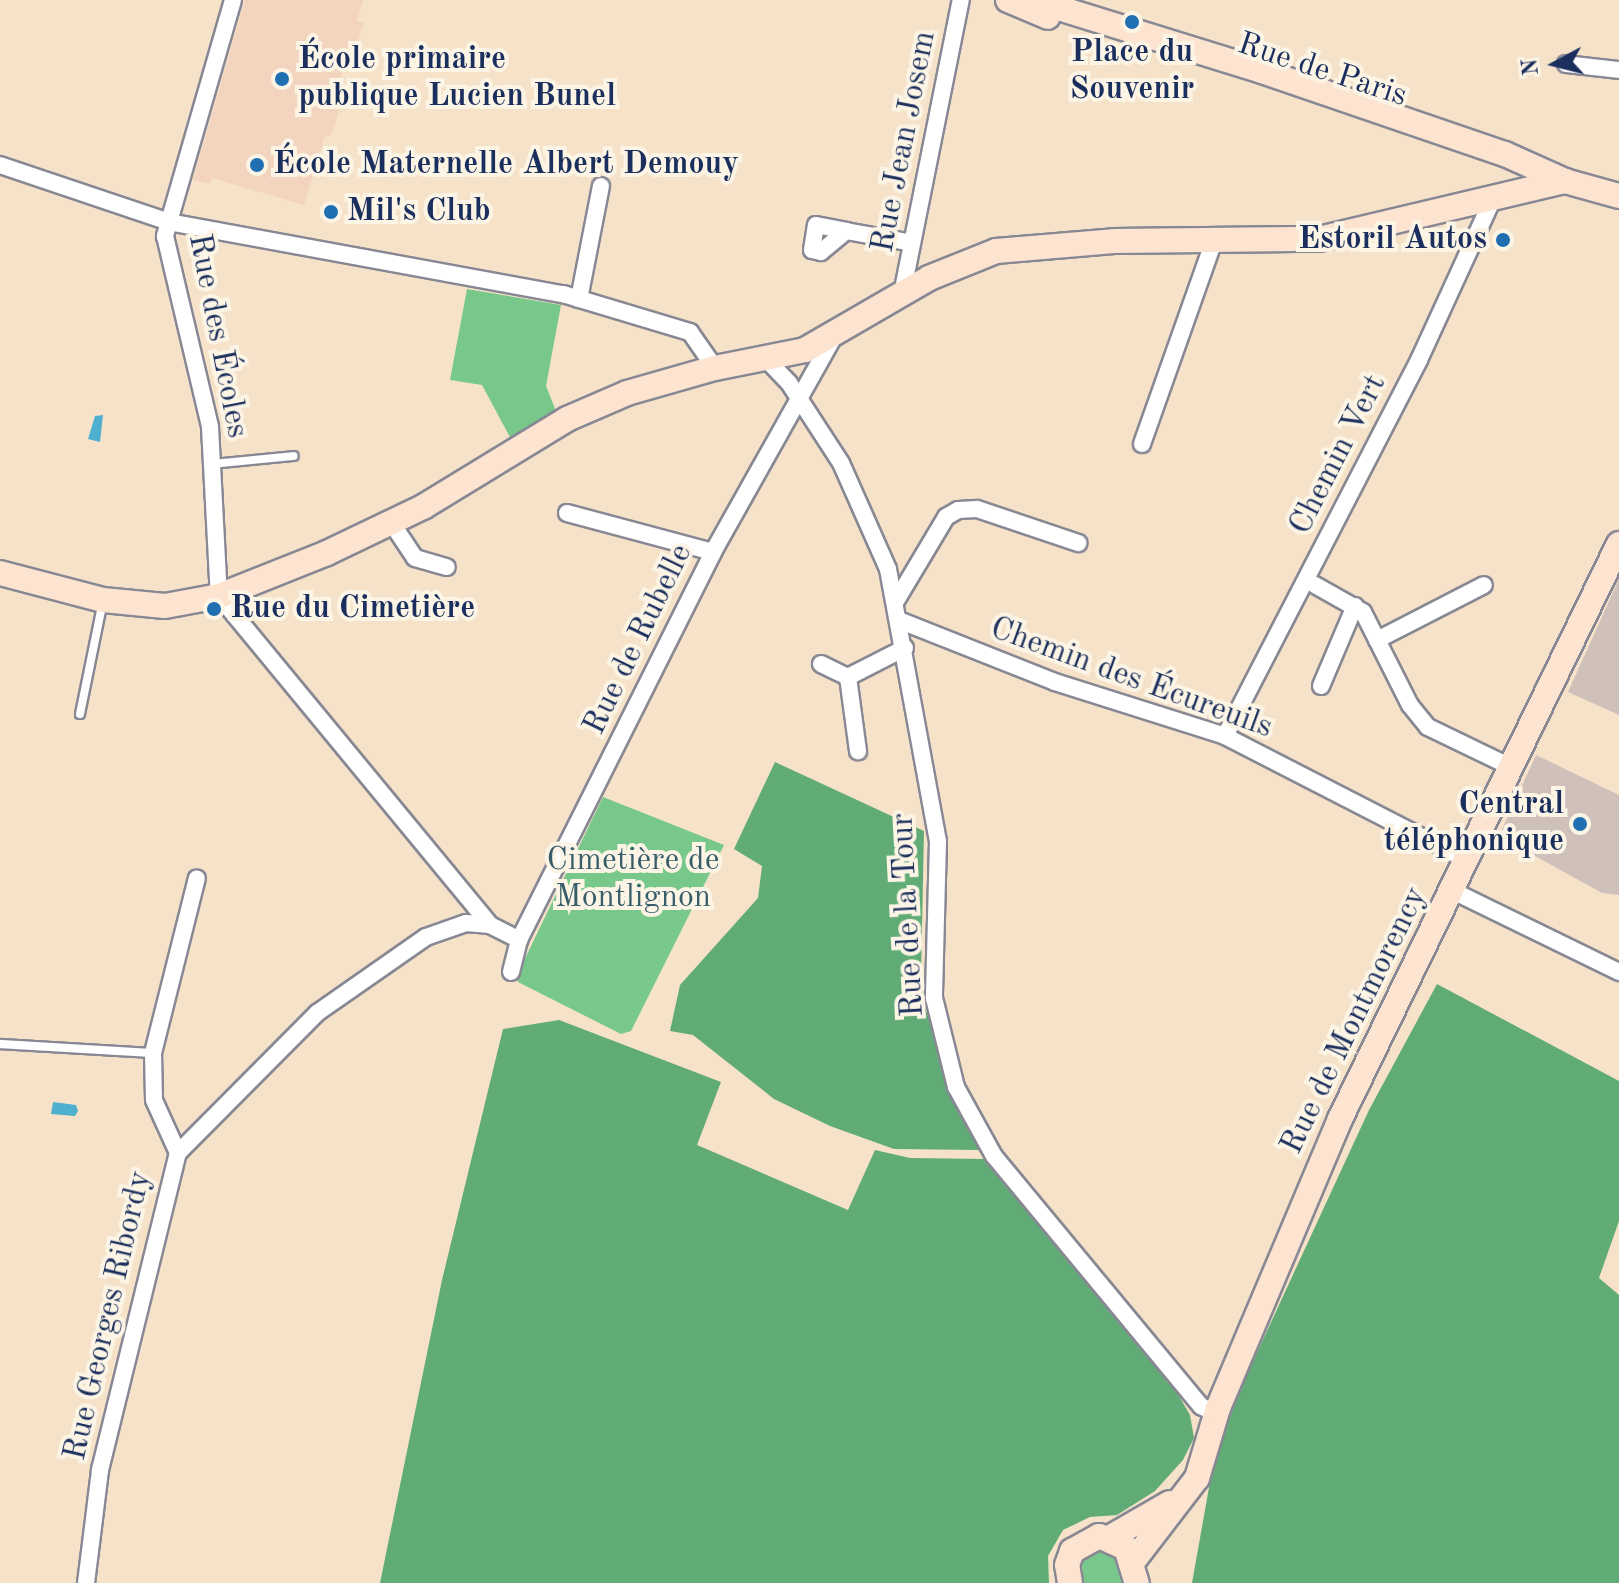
<!DOCTYPE html>
<meta charset="utf-8">
<style>
body{margin:0}
#map{position:relative;width:1619px;height:1583px;overflow:hidden;background:#f6e2c9;font-family:"Old Standard TT",serif}
div>[style]{position:absolute}
.built>*{inset:0;background:#f3d4be}
.industrial>*{inset:0;background:#cfc0ba}
.green>*{inset:0;background:#77c88a}
.forest>*{inset:0;background:#61ac76}
.water>*{inset:0;background:#4fafce}
.roads{filter:drop-shadow(2px 0 #888894) drop-shadow(-2px 0 #888894) drop-shadow(0 2px #888894) drop-shadow(0 -2px #888894)}
.lane>*{height:8px;margin:-4px;padding:0 4px;transform-origin:4px;border-radius:4px;background:#fff}
.street>*{height:16px;margin:-8px;padding:0 8px;transform-origin:8px;border-radius:8px;background:#fff}
.secondary>*{height:24px;margin:-12px;padding:0 12px;transform-origin:12px;border-radius:12px;background:#fde4d0}
.dots>*{width:22px;height:22px;translate:-50% -50%;box-sizing:border-box;border:4px solid #fcf5e5;border-radius:50%}
span{translate:-50% -50%;white-space:nowrap;text-align:center;line-height:1.15;-webkit-text-stroke:8px #fcf5e5;paint-order:stroke}
.poi-label{font-size:32px;color:#1b2f5e;font-weight:700}
.left{translate:0 -50%;text-align:left}
.right{translate:-100% -50%;text-align:right}
.street-label{font-size:32px;color:#1b2f5e}
.park-label{font-size:32px;color:#375d6b}
.north{position:absolute;left:1515px;top:24px;width:80px;height:80px;-webkit-text-stroke:6px #fcf5e5;paint-order:stroke;rotate:263deg;font-size:22px;font-weight:700;line-height:32px;text-align:center;color:#1b2f5e}
.north::after{content:'';display:block;margin:auto;width:28px;height:36px;background:#1b2f5e;clip-path:polygon(50% 0,100% 100%,50% 72%,0 100%)}
</style>
<div id="map">
<div class="built">
<div style="clip-path:polygon(245px 0,363px 0,357px 21px,364px 23px,360px 34px,355px 52px,349px 51px,333px 105px,340px 107px,335px 124px,331px 136px,325px 135px,304px 205px,212px 178px,210px 184px,193px 180px)"></div>
</div>
<div class="industrial">
<div style="clip-path:polygon(1619px 579px,1619px 715px,1568px 692px)"></div>
<div style="clip-path:polygon(1536px 755px,1619px 795px,1619px 895px,1602px 893px,1499px 836px)"></div>
</div>
<div class="green">
<div style="clip-path:polygon(467px 289px,561px 305px,546px 386px,556px 411px,511px 439px,482px 385px,450px 380px)"></div>
<div style="clip-path:polygon(603px 797px,724px 845px,631px 1031px,621px 1034px,518px 982px,517px 975px)"></div>
<div style="clip-path:polygon(1099px 1549px,1114px 1556px,1123px 1583px,1083px 1583px,1082px 1560px)"></div>
</div>
<div class="forest">
<div style="clip-path:polygon(775px 762px,924px 831px,921px 977px,925px 1006px,950px 1092px,979px 1150px,894px 1149px,830px 1126px,774px 1099px,693px 1035px,670px 1031px,680px 985px,758px 898px,762px 866px,734px 849px)"></div>
<div style="clip-path:polygon(1437px 984px,1619px 1081px,1619px 1221px,1599px 1278px,1619px 1295px,1619px 1583px,1192px 1583px,1218px 1437px,1369px 1110px)"></div>
<div style="clip-path:polygon(559px 1020px,721px 1082px,697px 1145px,848px 1210px,875px 1150px,910px 1158px,986px 1159px,1172px 1384px,1190px 1415px,1194px 1438px,1183px 1460px,1155px 1491px,1117px 1515px,1090px 1517px,1063px 1530px,1048px 1556px,1049px 1583px,380px 1583px,442px 1280px,503px 1029px)"></div>
</div>
<div class="water">
<div style="clip-path:polygon(103px 415px,100px 442px,88px 439px,95px 416px)"></div>
<div style="clip-path:polygon(53px 1102px,76px 1105px,78px 1111px,75px 1116px,51px 1114px)"></div>
</div>
<div class="roads">
<div class="lane">
<div style="left:212px;top:464px;width:82px;rotate:-5.6deg"></div>
<div style="left:80px;top:714px;width:115px;rotate:-78.5deg"></div>
<div style="left:0;top:1044px;width:152px;rotate:3.4deg"></div>
</div>
<div class="street">
<div style="left:233px;top:0;width:246px;rotate:106.1deg"></div>
<div style="left:165px;top:236px;width:196px;rotate:76.7deg"></div>
<div style="left:210px;top:427px;width:169px;rotate:87deg"></div>
<div style="left:219px;top:596px;width:426px;rotate:50.5deg"></div>
<div style="left:490px;top:925px;width:33px;rotate:27deg"></div>
<div style="left:1566px;top:64px;width:53px;rotate:6.5deg"></div>
<div style="left:0;top:165px;width:178px;rotate:18.6deg"></div>
<div style="left:169px;top:222px;width:401px;rotate:10.4deg"></div>
<div style="left:563px;top:294px;width:133px;rotate:16.7deg"></div>
<div style="left:690px;top:332px;width:44px;rotate:55.2deg"></div>
<div style="left:846px;top:231px;width:33px;rotate:140deg"></div>
<div style="left:821px;top:252px;width:9px;rotate:-167deg"></div>
<div style="left:812px;top:250px;width:25px;rotate:-81deg"></div>
<div style="left:816px;top:225px;width:31px;rotate:11deg"></div>
<div style="left:846px;top:231px;width:67px;rotate:10.3deg"></div>
<div style="left:902px;top:294px;width:300px;rotate:-78.7deg"></div>
<div style="left:579px;top:299px;width:115px;rotate:-79deg"></div>
<div style="left:764px;top:357px;width:36px;rotate:46deg"></div>
<div style="left:789px;top:383px;width:95px;rotate:57deg"></div>
<div style="left:841px;top:463px;width:116px;rotate:66.1deg"></div>
<div style="left:888px;top:569px;width:277px;rotate:79.6deg"></div>
<div style="left:938px;top:841px;width:157px;rotate:91.5deg"></div>
<div style="left:934px;top:998px;width:92px;rotate:76.1deg"></div>
<div style="left:956px;top:1087px;width:79px;rotate:61.2deg"></div>
<div style="left:994px;top:1156px;width:325px;rotate:50.4deg"></div>
<div style="left:1201px;top:1406px;width:17px;rotate:28deg"></div>
<div style="left:1142px;top:444px;width:215px;rotate:-70.5deg"></div>
<div style="left:567px;top:513px;width:151px;rotate:15deg"></div>
<div style="left:391px;top:522px;width:43px;rotate:56.3deg"></div>
<div style="left:415px;top:558px;width:33px;rotate:16deg"></div>
<div style="left:1315px;top:585px;width:55px;rotate:29.4deg"></div>
<div style="left:1363px;top:612px;width:104px;rotate:63.2deg"></div>
<div style="left:1410px;top:705px;width:28px;rotate:51deg"></div>
<div style="left:1428px;top:727px;width:94px;rotate:25.8deg"></div>
<div style="left:896px;top:601px;width:98px;rotate:-59.2deg"></div>
<div style="left:946px;top:517px;width:14px;rotate:-30deg"></div>
<div style="left:958px;top:510px;width:19px;rotate:-3deg"></div>
<div style="left:977px;top:509px;width:107px;rotate:18.6deg"></div>
<div style="left:901px;top:621px;width:166px;rotate:21.6deg"></div>
<div style="left:1055px;top:682px;width:178px;rotate:17.6deg"></div>
<div style="left:1225px;top:736px;width:273px;rotate:27.2deg"></div>
<div style="left:1377px;top:640px;width:120px;rotate:-27.2deg"></div>
<div style="left:821px;top:664px;width:30px;rotate:26deg"></div>
<div style="left:848px;top:677px;width:64px;rotate:-27deg"></div>
<div style="left:848px;top:677px;width:75px;rotate:82.3deg"></div>
<div style="left:1321px;top:686px;width:87px;rotate:-67deg"></div>
<div style="left:1225px;top:736px;width:423px;rotate:-62.7deg"></div>
<div style="left:1419px;top:360px;width:180px;rotate:-65.4deg"></div>
<div style="left:1453px;top:891px;width:185px;rotate:26deg"></div>
<div style="left:511px;top:972px;width:33px;rotate:-76deg"></div>
<div style="left:519px;top:940px;width:434px;rotate:-63.4deg"></div>
<div style="left:713px;top:552px;width:243px;rotate:-60.7deg"></div>
<div style="left:178px;top:1153px;width:58px;rotate:-114.4deg"></div>
<div style="left:154px;top:1100px;width:47px;rotate:-91.2deg"></div>
<div style="left:153px;top:1053px;width:180px;rotate:-75.9deg"></div>
<div style="left:86px;top:1583px;width:114px;rotate:-82.9deg"></div>
<div style="left:100px;top:1470px;width:326px;rotate:-76.2deg"></div>
<div style="left:178px;top:1153px;width:197px;rotate:-45.2deg"></div>
<div style="left:317px;top:1013px;width:133px;rotate:-34.9deg"></div>
<div style="left:426px;top:937px;width:42px;rotate:-19.3deg"></div>
<div style="left:466px;top:923px;width:24px;rotate:5deg"></div>
</div>
<div class="secondary">
<div style="left:1008px;top:0;width:43px;rotate:23deg"></div>
<div style="left:1033px;top:0;width:240px;rotate:17.2deg"></div>
<div style="left:1262px;top:71px;width:257px;rotate:18.9deg"></div>
<div style="left:1505px;top:154px;width:66px;rotate:24.2deg"></div>
<div style="left:0;top:573px;width:106px;rotate:14.7deg"></div>
<div style="left:103px;top:600px;width:62px;rotate:5.5deg"></div>
<div style="left:165px;top:606px;width:55px;rotate:-10.5deg"></div>
<div style="left:219px;top:596px;width:116px;rotate:-21.7deg"></div>
<div style="left:327px;top:553px;width:106px;rotate:-25.6deg"></div>
<div style="left:423px;top:507px;width:169px;rotate:-31.4deg"></div>
<div style="left:567px;top:419px;width:65px;rotate:-23.4deg"></div>
<div style="left:627px;top:393px;width:91px;rotate:-15.9deg"></div>
<div style="left:715px;top:368px;width:92px;rotate:-11.3deg"></div>
<div style="left:805px;top:350px;width:143px;rotate:-30.1deg"></div>
<div style="left:929px;top:278px;width:72px;rotate:-21.9deg"></div>
<div style="left:996px;top:251px;width:118px;rotate:-4.8deg"></div>
<div style="left:1114px;top:241px;width:205px;rotate:-0.6deg"></div>
<div style="left:1319px;top:239px;width:253px;rotate:-13.3deg"></div>
<div style="left:1565px;top:181px;width:56px;rotate:15.5deg"></div>
<div style="left:1111px;top:1537px;width:68px;rotate:-30deg"></div>
<div style="left:1131px;top:1564px;width:108px;rotate:-52.5deg"></div>
<div style="left:1197px;top:1478px;width:73px;rotate:-73.3deg"></div>
<div style="left:1218px;top:1408px;width:314px;rotate:-67.1deg"></div>
<div style="left:1340px;top:1119px;width:639px;rotate:-64.12deg"></div>
<div style="left:1070px;top:1583px;width:18px;rotate:-99deg"></div>
<div style="left:1067px;top:1565px;width:15px;rotate:-70deg"></div>
<div style="left:1072px;top:1551px;width:31px;rotate:-29deg"></div>
<div style="left:1099px;top:1536px;width:30px;rotate:24deg"></div>
<div style="left:1126px;top:1548px;width:37px;rotate:73deg"></div>
</div>
</div>
<div class="dots">
<div style="left:1132px;top:22px;background:#1f6fb2"></div>
<div style="left:282px;top:79px;background:#1f6fb2"></div>
<div style="left:257px;top:165px;background:#1f6fb2"></div>
<div style="left:331px;top:212px;background:#1f6fb2"></div>
<div style="left:1503px;top:240px;background:#1f6fb2"></div>
<div style="left:214px;top:609px;background:#1f6fb2"></div>
<div style="left:1580px;top:824px;background:#1f6fb2"></div>
</div>
<div class="poi-label">
<span style="left:1132px;top:72px">Place du<br>Souvenir</span>
<span class="left" style="left:298px;top:79px">École primaire<br>publique Lucien Bunel</span>
<span class="left" style="left:273px;top:165px">École Maternelle Albert Demouy</span>
<span class="left" style="left:347px;top:212px">Mil's Club</span>
<span class="right" style="left:1487px;top:240px">Estoril Autos</span>
<span class="left" style="left:230px;top:609px">Rue du Cimetière</span>
<span class="right" style="left:1564px;top:824px">Central<br>téléphonique</span>
</div>
<div class="street-label">
<span style="left:1322px;top:71px;rotate:18deg">Rue de Paris</span>
<span style="left:905px;top:142px;rotate:-79deg">Rue Jean Josem</span>
<span style="left:217px;top:336px;rotate:79deg">Rue des Écoles</span>
<span style="left:1339px;top:455px;rotate:-63deg">Chemin Vert</span>
<span style="left:639px;top:640px;rotate:-64deg">Rue de Rubelle</span>
<span style="left:1131px;top:679px;rotate:20deg">Chemin des Écureuils</span>
<span style="left:909px;top:915px;rotate:-93deg">Rue de la Tour</span>
<span style="left:1355px;top:1021px;rotate:-64deg">Rue de Montmorency</span>
<span style="left:109px;top:1316px;rotate:-77deg">Rue Georges Ribordy</span>
</div>
<div class="park-label">
<span style="left:633px;top:880px">Cimetière de<br>Montlignon</span>
</div>
<div class="north">N</div>
</div>
